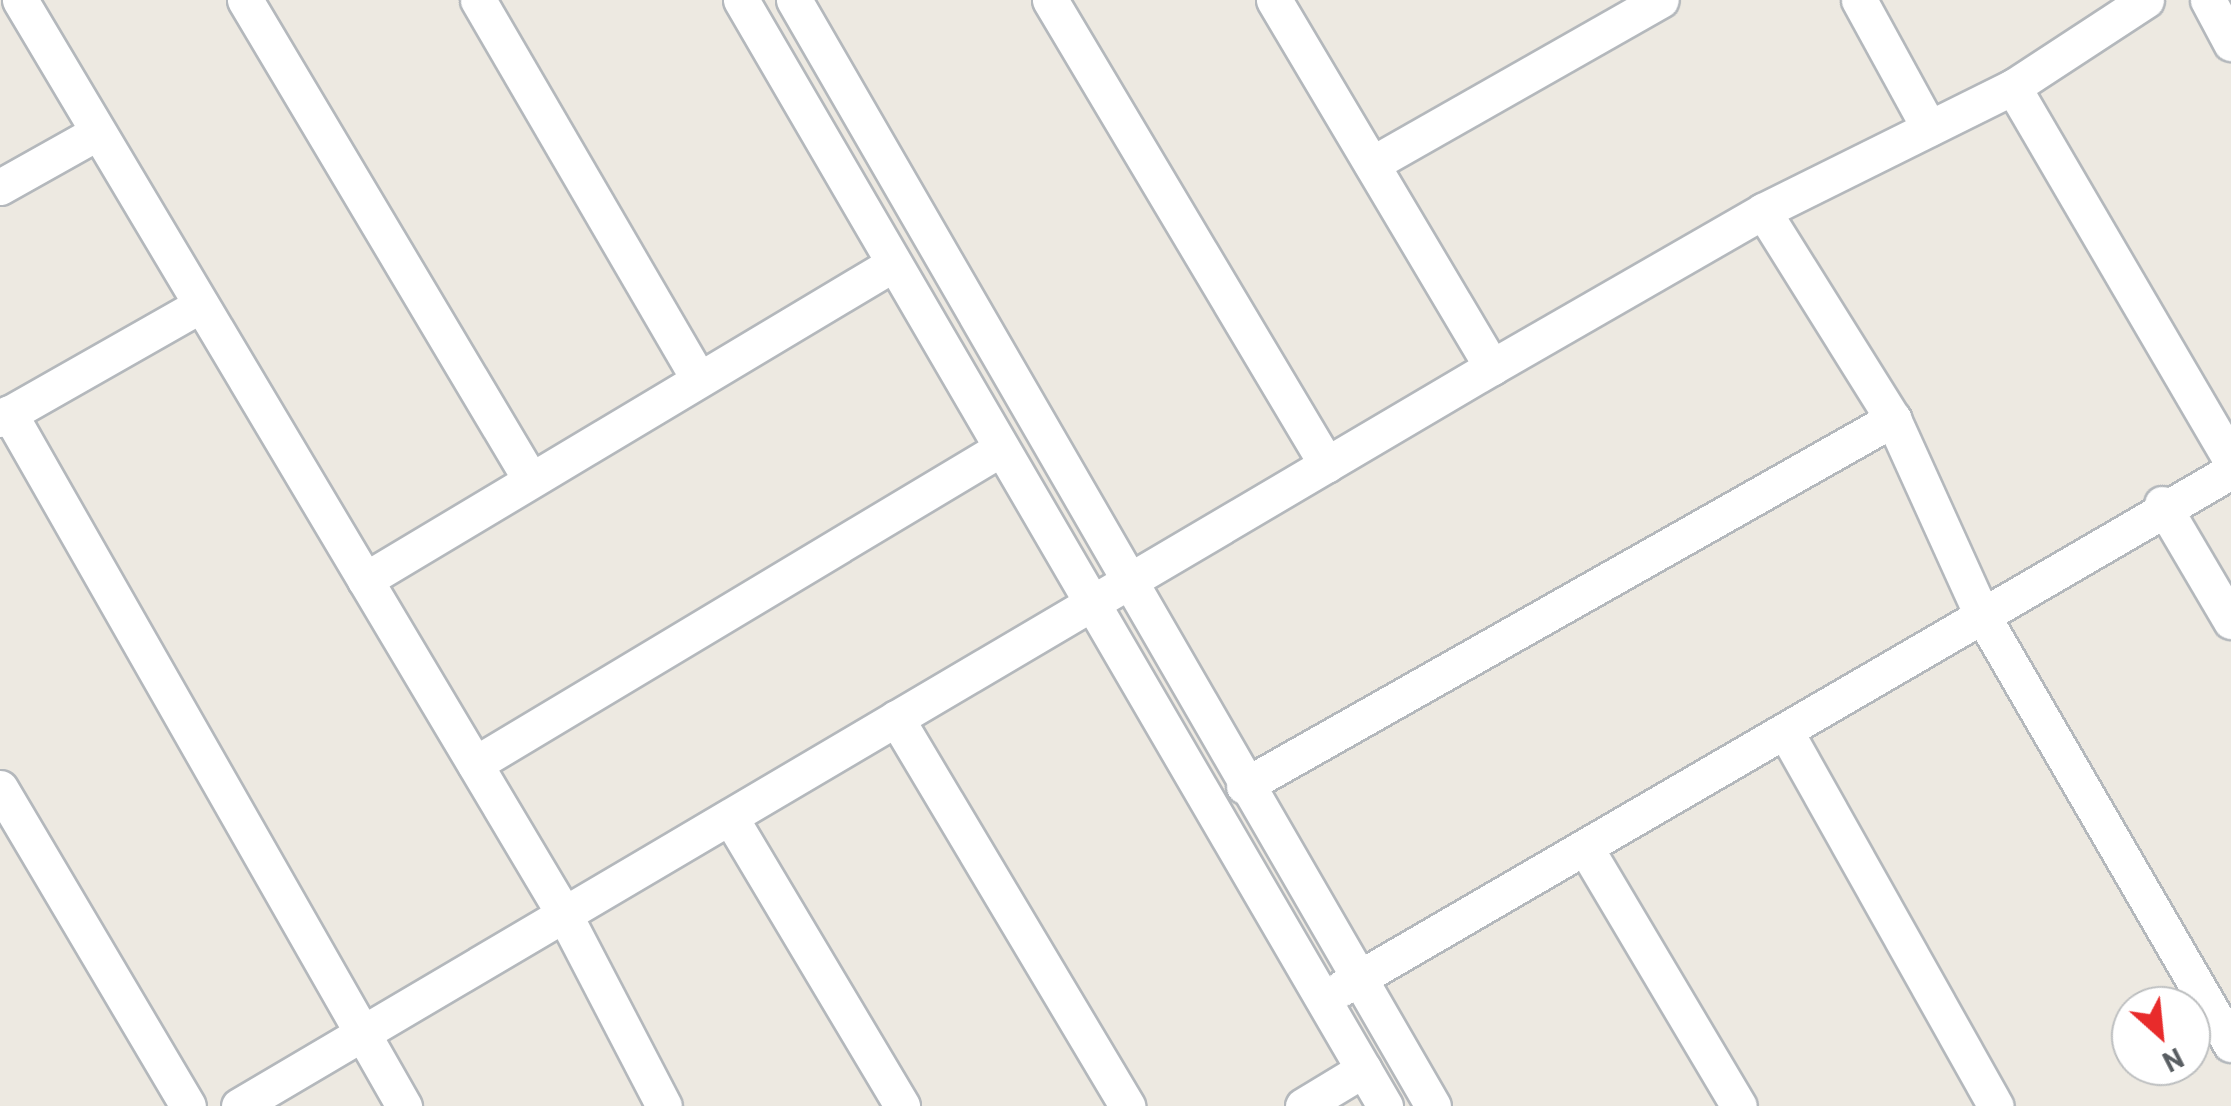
<!DOCTYPE html>
<style>
body{margin:0}
#map{position:relative;width:2231px;height:1106px;overflow:hidden;background:#ede9e1;font-family:Barlow,sans-serif}
div>[style]{position:absolute}
.roads{filter:drop-shadow(2px 0 #b4b8bc) drop-shadow(-2px 0 #b4b8bc) drop-shadow(0 2px #b4b8bc) drop-shadow(0 -2px #b4b8bc)}
.minor>*{height:35px;margin:-17.5px;padding:0 17.5px;transform-origin:17.5px;border-radius:17.5px;background:#fff}
span{translate:-50% -50%;white-space:nowrap;text-align:center;line-height:1.15;-webkit-text-stroke:8px #fff;paint-order:stroke}
.north{position:absolute;left:2111px;top:986px;width:100px;height:100px;box-sizing:border-box;background:#fff;border:2px solid #bdbfc0;border-radius:50%;rotate:153deg;font-size:28px;font-weight:700;line-height:40px;text-align:center;color:#595e62}
.north::after{content:'';display:block;margin:auto;width:35px;height:45px;background:#e82b2b;clip-path:polygon(50% 0,100% 100%,50% 72%,0 100%)}
</style>
<div id="map">
<div class="roads">
<div class="minor">
<div style="left:20px;top:0;width:1064px;rotate:59.24deg"></div>
<div style="left:564px;top:914px;width:216px;rotate:62.5deg"></div>
<div style="left:245px;top:0;width:555px;rotate:59.23deg"></div>
<div style="left:478px;top:0;width:437px;rotate:59.8deg"></div>
<div style="left:741px;top:0;width:1280px;rotate:59.79deg"></div>
<div style="left:794px;top:0;width:1277px;rotate:59.98deg"></div>
<div style="left:1050px;top:0;width:541px;rotate:59.22deg"></div>
<div style="left:1274px;top:0;width:427px;rotate:59.3deg"></div>
<div style="left:1859px;top:0;width:146px;rotate:61.3deg"></div>
<div style="left:2208px;top:0;width:49px;rotate:61.9deg"></div>
<div style="left:2013px;top:87px;width:432px;rotate:59.7deg"></div>
<div style="left:1372px;top:164px;width:332px;rotate:-29.6deg"></div>
<div style="left:0;top:187px;width:112px;rotate:-29.3deg"></div>
<div style="left:1763px;top:211px;width:245px;rotate:58deg"></div>
<div style="left:1893px;top:419px;width:215px;rotate:65.6deg"></div>
<div style="left:1982px;top:615px;width:496px;rotate:59.9deg"></div>
<div style="left:9px;top:413px;width:798px;rotate:60.32deg"></div>
<div style="left:0;top:419px;width:231px;rotate:-29.6deg"></div>
<div style="left:2162px;top:504px;width:136px;rotate:59.5deg"></div>
<div style="left:365px;top:580px;width:615px;rotate:-30.9deg"></div>
<div style="left:896px;top:718px;width:452px;rotate:59.2deg"></div>
<div style="left:1788px;top:736px;width:424px;rotate:60.7deg"></div>
<div style="left:475px;top:764px;width:612px;rotate:-30.96deg"></div>
<div style="left:1244px;top:786px;width:746px;rotate:-29.49deg"></div>
<div style="left:0;top:788px;width:369px;rotate:59.4deg"></div>
<div style="left:730px;top:817px;width:336px;rotate:59.2deg"></div>
<div style="left:1588px;top:852px;width:295px;rotate:59.3deg"></div>
<div style="left:1342px;top:988px;width:1028px;rotate:-30.18deg"></div>
<div style="left:239px;top:1106px;width:1455px;rotate:-30.53deg"></div>
<div style="left:1492px;top:367px;width:313px;rotate:-29.9deg"></div>
<div style="left:1763px;top:211px;width:279px;rotate:-26.4deg"></div>
<div style="left:2013px;top:87px;width:159px;rotate:-33.2deg"></div>
<div style="left:1303px;top:1106px;width:71px;rotate:-31.2deg"></div>
</div>
</div>
<div class="north">N</div>
</div>
